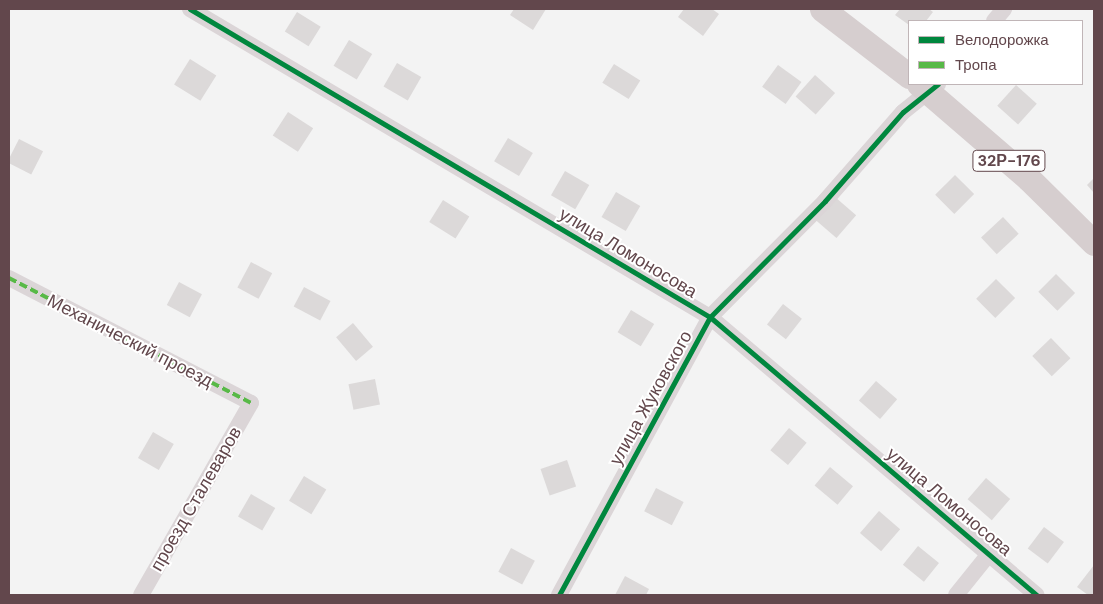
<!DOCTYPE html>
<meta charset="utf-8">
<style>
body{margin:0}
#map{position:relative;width:1103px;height:604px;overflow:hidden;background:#f3f3f3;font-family:"DM Sans",sans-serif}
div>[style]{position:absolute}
.building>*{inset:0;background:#dcd9d9;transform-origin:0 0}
.minor>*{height:16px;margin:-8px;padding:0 8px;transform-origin:8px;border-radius:8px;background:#dbd5d7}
.primary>*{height:25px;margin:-12.5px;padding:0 12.5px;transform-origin:12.5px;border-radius:12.5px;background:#d6cecf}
.quiet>*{height:4px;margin-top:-2px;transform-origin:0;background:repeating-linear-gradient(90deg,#58b947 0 8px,transparent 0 12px)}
.cycleway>*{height:5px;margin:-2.5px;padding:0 2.5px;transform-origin:2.5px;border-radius:2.5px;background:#00873e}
span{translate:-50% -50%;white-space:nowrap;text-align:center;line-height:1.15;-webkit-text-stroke:4px #fff;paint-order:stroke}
.shield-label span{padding:1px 4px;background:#fff;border:1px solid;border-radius:4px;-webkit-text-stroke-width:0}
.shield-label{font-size:16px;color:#62474c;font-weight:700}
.street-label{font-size:18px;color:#62474c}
.frame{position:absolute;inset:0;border:10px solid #62474c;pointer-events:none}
.legend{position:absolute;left:908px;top:20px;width:175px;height:65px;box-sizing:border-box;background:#fff;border:1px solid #c0b5b7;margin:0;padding:6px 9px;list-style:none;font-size:15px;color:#62474c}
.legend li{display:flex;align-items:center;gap:10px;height:25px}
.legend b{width:25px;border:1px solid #c0b5b7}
</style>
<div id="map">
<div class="building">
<div style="clip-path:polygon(514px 9px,546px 9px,533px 30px,510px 15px)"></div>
<div style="clip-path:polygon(684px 9px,712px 9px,719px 14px,703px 36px,678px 17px)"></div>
<div style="clip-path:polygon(900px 9px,929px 9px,933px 12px,926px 21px,909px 21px,909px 25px,895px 15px)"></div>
<div style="left:297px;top:12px;width:28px;height:23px;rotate:32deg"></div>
<div style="left:349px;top:40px;width:27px;height:30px;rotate:31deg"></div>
<div style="left:190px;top:59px;width:31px;height:30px;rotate:32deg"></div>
<div style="left:397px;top:63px;width:28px;height:27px;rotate:30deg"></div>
<div style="left:614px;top:64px;width:31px;height:22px;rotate:32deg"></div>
<div style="left:778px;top:65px;width:29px;height:27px;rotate:36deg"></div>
<div style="left:815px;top:75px;width:27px;height:29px;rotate:42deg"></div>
<div style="left:1016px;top:85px;width:28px;height:28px;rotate:42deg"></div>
<div style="left:288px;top:112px;width:30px;height:28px;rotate:33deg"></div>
<div style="left:508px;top:138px;width:29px;height:27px;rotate:31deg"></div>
<div style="left:19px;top:139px;width:27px;height:26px;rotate:27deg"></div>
<div style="left:565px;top:171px;width:28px;height:28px;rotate:30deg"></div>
<div style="left:955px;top:175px;width:27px;height:28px;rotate:45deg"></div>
<div style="clip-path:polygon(1094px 178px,1094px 193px,1087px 185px)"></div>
<div style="left:616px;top:192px;width:28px;height:29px;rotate:30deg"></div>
<div style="left:835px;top:197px;width:28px;height:30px;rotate:41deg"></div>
<div style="left:443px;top:200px;width:31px;height:26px;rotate:32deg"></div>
<div style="left:1003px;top:217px;width:23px;height:30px;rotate:47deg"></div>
<div style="left:251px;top:262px;width:24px;height:29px;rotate:28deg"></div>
<div style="left:1056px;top:274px;width:27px;height:25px;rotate:45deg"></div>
<div style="left:996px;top:279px;width:27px;height:28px;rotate:45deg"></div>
<div style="left:179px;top:282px;width:26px;height:26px;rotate:28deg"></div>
<div style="left:304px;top:287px;width:30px;height:22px;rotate:28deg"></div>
<div style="left:783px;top:304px;width:24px;height:26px;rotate:38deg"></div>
<div style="left:631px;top:310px;width:27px;height:26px;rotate:31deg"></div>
<div style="left:353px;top:323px;width:31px;height:22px;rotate:50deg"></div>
<div style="left:1051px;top:338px;width:28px;height:26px;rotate:46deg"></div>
<div style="left:375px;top:379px;width:26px;height:27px;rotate:79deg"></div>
<div style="left:876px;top:381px;width:28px;height:26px;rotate:41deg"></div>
<div style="left:789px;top:428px;width:23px;height:29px;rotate:40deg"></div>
<div style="left:153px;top:432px;width:24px;height:30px;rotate:30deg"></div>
<div style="left:567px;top:460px;width:28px;height:28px;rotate:71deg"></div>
<div style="left:830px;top:467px;width:30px;height:24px;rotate:40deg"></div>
<div style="left:304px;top:476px;width:26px;height:29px;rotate:31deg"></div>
<div style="left:986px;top:478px;width:32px;height:28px;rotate:41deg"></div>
<div style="left:656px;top:488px;width:31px;height:26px;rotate:27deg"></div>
<div style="left:251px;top:494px;width:28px;height:26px;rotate:30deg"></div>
<div style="left:879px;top:511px;width:28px;height:29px;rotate:41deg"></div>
<div style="left:1044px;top:527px;width:25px;height:27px;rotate:37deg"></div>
<div style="left:918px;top:546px;width:27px;height:24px;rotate:39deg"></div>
<div style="left:511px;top:548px;width:27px;height:27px;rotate:28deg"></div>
<div style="clip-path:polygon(1094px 565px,1094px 595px,1088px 595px,1077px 587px)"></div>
<div style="clip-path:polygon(625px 576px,649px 589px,646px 595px,615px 595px)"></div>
</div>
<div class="minor">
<div style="left:190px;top:9px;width:604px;rotate:30.64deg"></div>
<div style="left:710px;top:317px;width:429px;rotate:40.4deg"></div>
<div style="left:994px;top:21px;width:16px;rotate:-50deg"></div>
<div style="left:9px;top:278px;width:272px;rotate:27.3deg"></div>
<div style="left:251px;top:403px;width:221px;rotate:119.8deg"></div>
<div style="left:559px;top:595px;width:316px;rotate:-61.5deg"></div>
<div style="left:710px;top:317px;width:163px;rotate:-45.2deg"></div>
<div style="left:825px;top:201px;width:118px;rotate:-48.8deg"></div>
<div style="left:903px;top:112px;width:45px;rotate:-38.7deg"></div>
<div style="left:956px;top:595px;width:53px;rotate:-51.2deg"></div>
</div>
<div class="primary">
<div style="left:822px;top:9px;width:110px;rotate:37.6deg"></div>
<div style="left:919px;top:84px;width:145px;rotate:40.8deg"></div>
<div style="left:1029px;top:179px;width:91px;rotate:44.6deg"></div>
</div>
<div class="quiet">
<div style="left:9px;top:278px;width:272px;rotate:27.3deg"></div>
</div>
<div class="cycleway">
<div style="left:190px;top:9px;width:604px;rotate:30.64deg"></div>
<div style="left:710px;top:317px;width:429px;rotate:40.4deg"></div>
<div style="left:559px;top:595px;width:316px;rotate:-61.5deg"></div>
<div style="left:710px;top:317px;width:163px;rotate:-45.2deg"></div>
<div style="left:825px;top:201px;width:118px;rotate:-48.8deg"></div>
<div style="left:903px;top:112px;width:45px;rotate:-38.7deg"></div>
</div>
<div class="shield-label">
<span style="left:1009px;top:161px">32Р-176</span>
</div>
<div class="street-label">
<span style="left:628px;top:253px;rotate:31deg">улица Ломоносова</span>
<span style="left:130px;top:341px;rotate:27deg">Механический проезд</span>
<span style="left:651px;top:398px;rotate:-61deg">улица Жуковского</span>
<span style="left:196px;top:499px;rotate:-60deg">проезд Сталеваров</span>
<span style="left:949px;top:502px;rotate:40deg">улица Ломоносова</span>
</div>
<div class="frame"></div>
<ul class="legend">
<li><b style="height:6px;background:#00873e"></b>Велодорожка</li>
<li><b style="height:6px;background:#58b947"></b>Тропа</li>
</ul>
</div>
